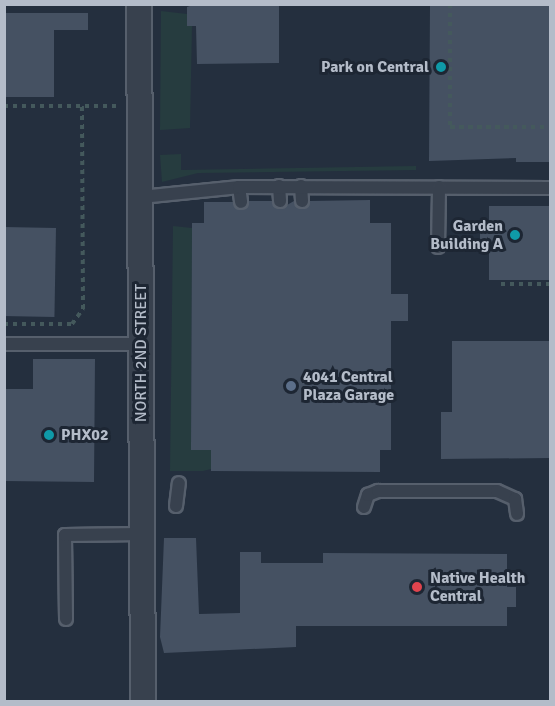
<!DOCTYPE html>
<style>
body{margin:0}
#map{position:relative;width:555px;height:706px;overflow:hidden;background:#242f3e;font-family:Signika,sans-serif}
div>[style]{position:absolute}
.green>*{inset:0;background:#263c3f}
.building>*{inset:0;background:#455162;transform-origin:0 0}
.path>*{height:4px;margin-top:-2px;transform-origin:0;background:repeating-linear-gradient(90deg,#44595c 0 4.5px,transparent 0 9px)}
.roads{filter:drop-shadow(2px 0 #565f6c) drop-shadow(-2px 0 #565f6c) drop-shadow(0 2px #565f6c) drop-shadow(0 -2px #565f6c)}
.service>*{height:12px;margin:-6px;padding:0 6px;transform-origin:6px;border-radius:6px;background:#38414e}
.minor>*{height:24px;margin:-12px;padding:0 12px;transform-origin:12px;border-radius:12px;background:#38414e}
.dots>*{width:16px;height:16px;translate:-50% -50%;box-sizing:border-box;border:3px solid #1d2633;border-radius:50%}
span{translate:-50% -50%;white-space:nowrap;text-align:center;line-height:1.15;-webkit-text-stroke:6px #1d2633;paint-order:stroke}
.poi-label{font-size:16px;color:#b4bcc9;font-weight:700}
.right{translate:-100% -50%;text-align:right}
.left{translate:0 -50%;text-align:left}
.street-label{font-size:16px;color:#b4bcc9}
.frame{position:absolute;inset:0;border:6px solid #b4bcc9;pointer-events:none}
</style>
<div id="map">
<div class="green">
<div style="clip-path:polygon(161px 11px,187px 14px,192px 26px,190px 128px,160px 130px)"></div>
<div style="clip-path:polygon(181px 154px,181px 170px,416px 166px,416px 170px,198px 173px,162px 182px,160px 155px)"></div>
<div style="clip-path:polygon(173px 226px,192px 228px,191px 450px,211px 450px,211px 469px,203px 471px,170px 471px)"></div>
</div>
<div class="building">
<div style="clip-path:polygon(196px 4px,279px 4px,279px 63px,197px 64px,196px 26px,187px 26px,187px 7px)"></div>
<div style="clip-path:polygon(430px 4px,550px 4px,550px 162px,516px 162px,516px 158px,429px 161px)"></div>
<div style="clip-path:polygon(4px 13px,88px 13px,88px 30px,54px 30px,54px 97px,4px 97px)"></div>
<div style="clip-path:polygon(370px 200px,370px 223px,391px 223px,391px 294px,408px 294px,408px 321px,391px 321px,391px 450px,380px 450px,380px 472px,211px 471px,211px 450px,191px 450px,192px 223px,204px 223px,204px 202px,233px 202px,242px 210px,249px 201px,272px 201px,280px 209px,294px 201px,302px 209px,310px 201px)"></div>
<div style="clip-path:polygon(489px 206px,550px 206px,550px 280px,489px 280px,489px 245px,480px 245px,480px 225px,489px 225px)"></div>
<div style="left:4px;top:227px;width:52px;height:89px;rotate:1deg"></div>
<div style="clip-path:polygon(452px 341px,550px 341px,550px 458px,441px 459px,441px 412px,452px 412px)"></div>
<div style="clip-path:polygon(33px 359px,95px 359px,94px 482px,4px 481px,4px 389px,33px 389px)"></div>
<div style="clip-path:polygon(164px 538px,196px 538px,199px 614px,240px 613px,240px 552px,261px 552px,261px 563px,323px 563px,323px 553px,507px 554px,507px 587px,516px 587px,516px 607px,507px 607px,507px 626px,296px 626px,296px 647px,164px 653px,160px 637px)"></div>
</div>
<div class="path">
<div style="left:450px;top:4px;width:123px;rotate:90deg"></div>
<div style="left:450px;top:127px;width:100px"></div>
<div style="left:4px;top:106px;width:114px"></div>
<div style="left:501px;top:284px;width:49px"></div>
<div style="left:4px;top:324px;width:68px"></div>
<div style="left:72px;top:324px;width:19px;rotate:-54deg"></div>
<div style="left:83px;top:309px;width:203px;rotate:-90.3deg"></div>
</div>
<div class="roads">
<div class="service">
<div style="left:279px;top:186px;width:15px;rotate:86deg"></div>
<div style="left:301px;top:186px;width:15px;rotate:86deg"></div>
<div style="left:239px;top:187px;width:15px;rotate:82deg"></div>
<div style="left:141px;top:197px;width:99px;rotate:-5.8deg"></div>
<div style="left:239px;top:187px;width:311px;rotate:0.2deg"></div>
<div style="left:438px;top:247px;width:60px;rotate:-89deg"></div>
<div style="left:4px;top:344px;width:137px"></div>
<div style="left:176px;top:506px;width:23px;rotate:-83deg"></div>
<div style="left:364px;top:507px;width:13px;rotate:-72deg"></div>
<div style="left:368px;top:495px;width:11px;rotate:-22deg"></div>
<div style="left:378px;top:491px;width:119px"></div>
<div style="left:497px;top:491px;width:20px;rotate:24deg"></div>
<div style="left:515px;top:499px;width:15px;rotate:82deg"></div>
<div style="left:66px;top:619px;width:84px;rotate:-90.7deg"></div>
<div style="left:65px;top:535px;width:77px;rotate:-0.7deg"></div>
</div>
<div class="minor">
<div style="left:139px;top:4px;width:698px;rotate:89.67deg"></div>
</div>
</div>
<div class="dots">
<div style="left:441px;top:67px;background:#0f9aa8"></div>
<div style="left:515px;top:235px;background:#0f9aa8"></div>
<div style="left:291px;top:386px;background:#5c6f8a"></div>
<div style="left:49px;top:435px;background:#0f9aa8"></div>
<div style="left:417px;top:587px;background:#e0444e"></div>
</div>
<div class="poi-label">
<span class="right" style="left:429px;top:67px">Park on Central</span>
<span class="right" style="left:503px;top:235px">Garden<br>Building A</span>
<span class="left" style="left:303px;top:386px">4041 Central<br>Plaza Garage</span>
<span class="left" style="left:61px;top:435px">PHX02</span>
<span class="left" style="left:430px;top:587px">Native Health<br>Central</span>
</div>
<div class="street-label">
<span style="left:141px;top:353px;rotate:-90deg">NORTH 2ND STREET</span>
</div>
<div class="frame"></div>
</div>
